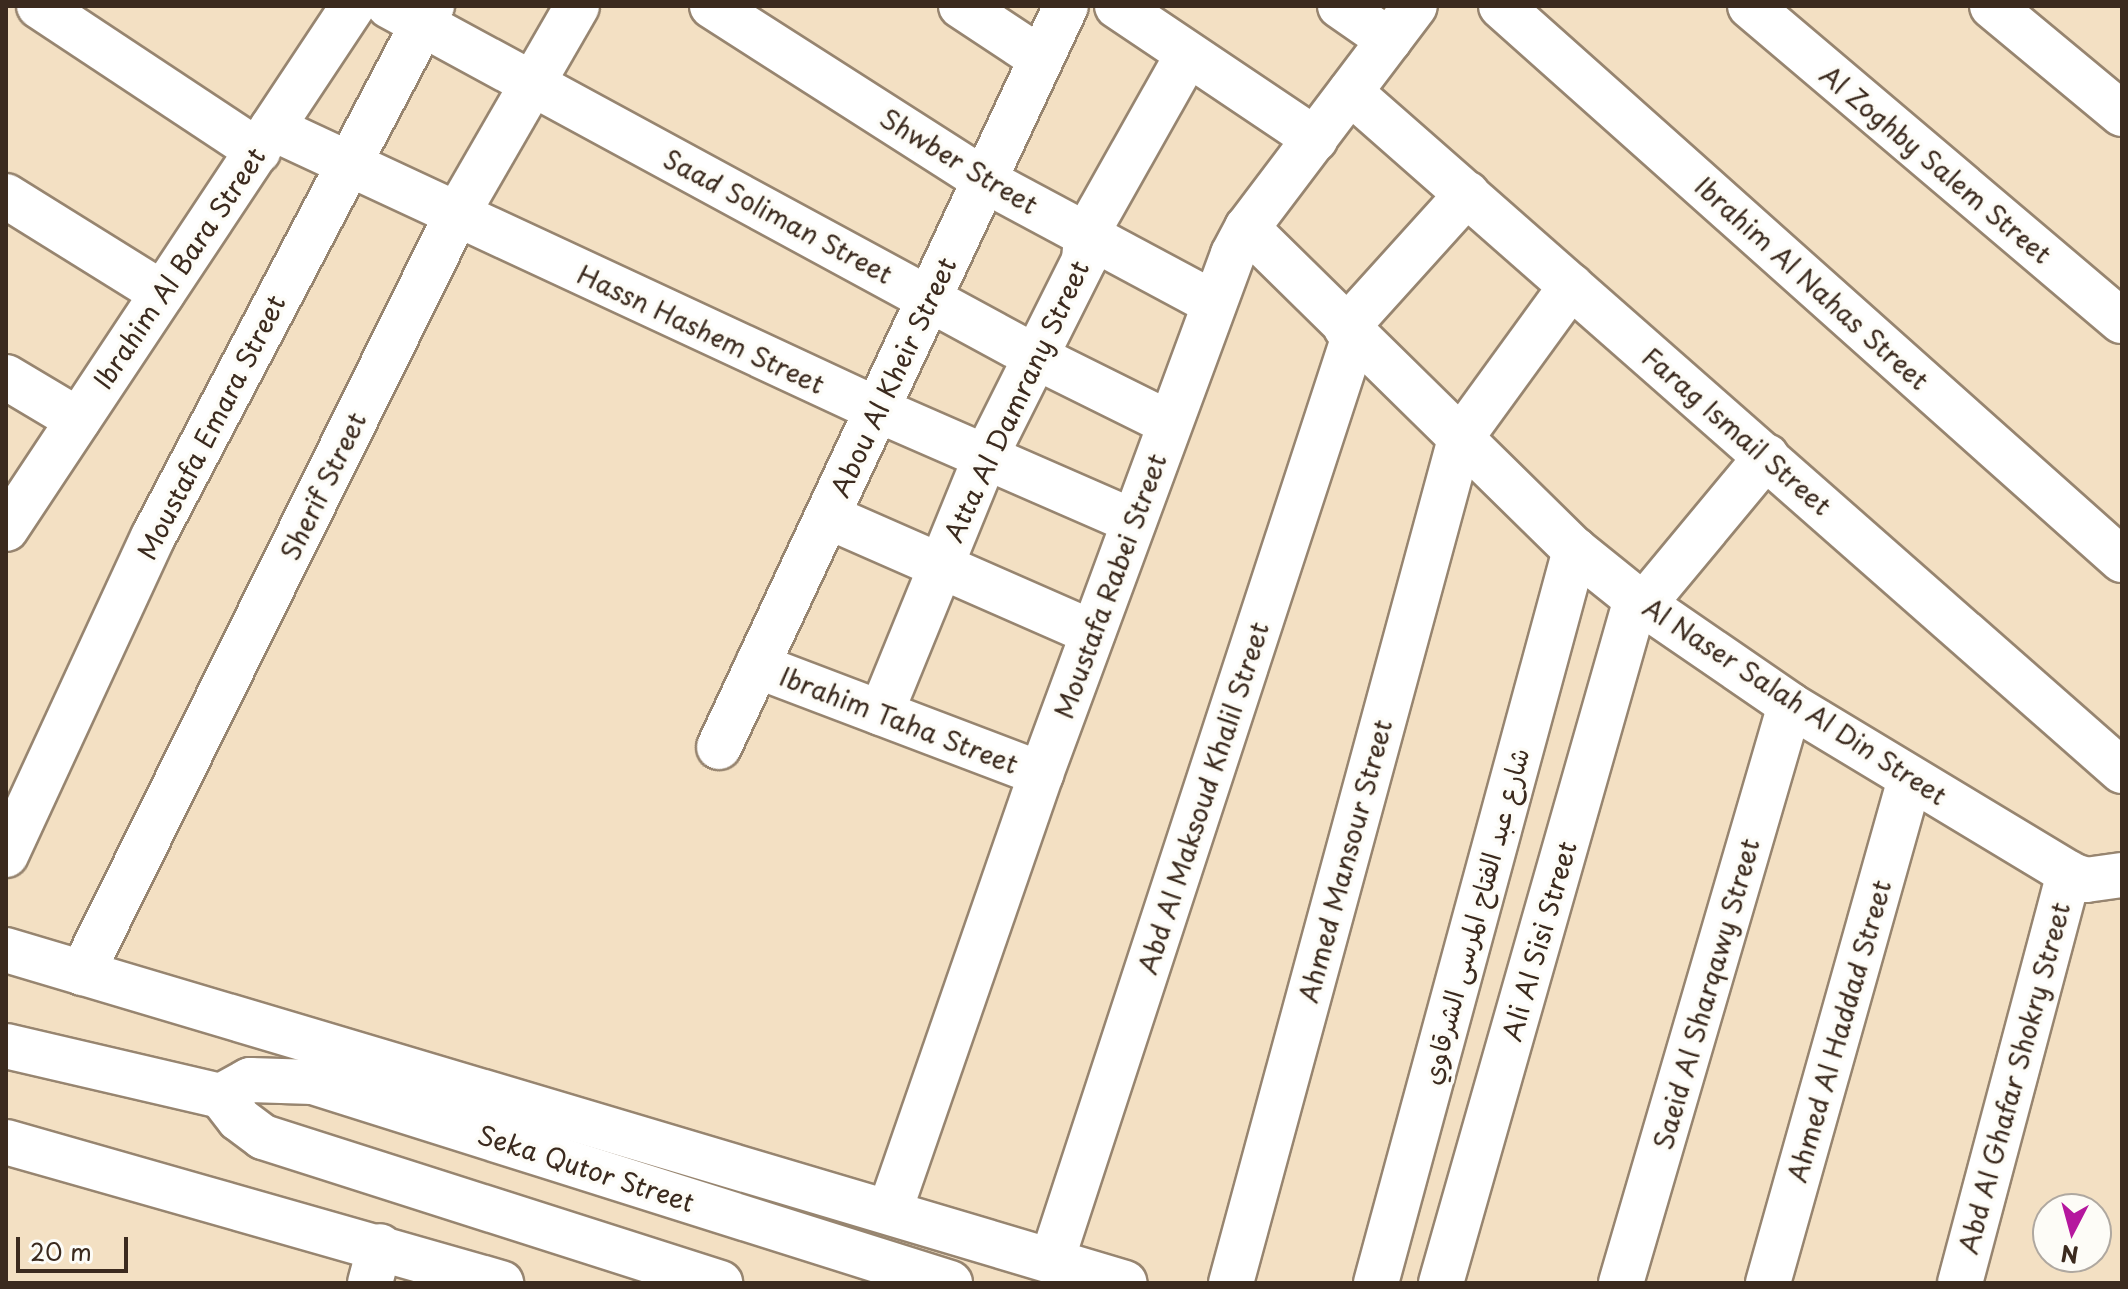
<!DOCTYPE html>
<meta charset="utf-8">
<style>
body{margin:0}
#map{position:relative;width:2128px;height:1289px;overflow:hidden;background:#f3e0c3;font-family:"Playpen Sans","Playpen Sans Arabic",sans-serif}
div>[style]{position:absolute}
.roads{filter:drop-shadow(2px 0 #978570) drop-shadow(-2px 0 #978570) drop-shadow(0 2px #978570) drop-shadow(0 -2px #978570)}
.minor>*{height:44px;margin:-22px;padding:0 22px;transform-origin:22px;border-radius:22px;background:#fff}
span{translate:-50% -50%;white-space:nowrap;text-align:center;line-height:1.15;-webkit-text-stroke:7px #fdfcf7;paint-order:stroke}
.street-label{font-size:26px;color:#3b2a1e}
.frame{position:absolute;inset:0;border:8px solid #3b2a1e;pointer-events:none}
.north{position:absolute;left:2032px;top:1193px;width:80px;height:80px;box-sizing:border-box;background:#fdfcf7;border:2px solid #afa8a0;border-radius:50%;rotate:186deg;font-size:22px;font-weight:700;line-height:32px;text-align:center;color:#3b2a1e}
.north::after{content:'';display:block;margin:auto;width:28px;height:36px;background:#b5179e;clip-path:polygon(50% 0,100% 100%,50% 72%,0 100%)}
.scale{position:absolute;left:16px;top:1237px;width:112px;height:36px;box-sizing:border-box;border:4px solid #3b2a1e;border-top:0;padding-left:10px;font-size:24px;line-height:28px;white-space:nowrap;color:#3b2a1e;-webkit-text-stroke:6px #fdfcf7;paint-order:stroke}
</style>
<div id="map">
<div class="roads">
<div class="minor">
<div style="left:39px;top:6px;width:263px;rotate:33.5deg"></div>
<div style="left:389px;top:6px;width:734px;rotate:28.49deg"></div>
<div style="left:1034px;top:356px;width:151px;rotate:26.4deg"></div>
<div style="left:712px;top:6px;width:323px;rotate:32.6deg"></div>
<div style="left:984px;top:180px;width:260px;rotate:28.2deg"></div>
<div style="left:961px;top:6px;width:95px;rotate:33.4deg"></div>
<div style="left:1117px;top:6px;width:239px;rotate:33.9deg"></div>
<div style="left:1340px;top:6px;width:60px;rotate:34.8deg"></div>
<div style="left:1501px;top:6px;width:832px;rotate:41.74deg"></div>
<div style="left:1750px;top:6px;width:487px;rotate:40.3deg"></div>
<div style="left:1992px;top:6px;width:169px;rotate:39.7deg"></div>
<div style="left:1350px;top:92px;width:1028px;rotate:41.33deg"></div>
<div style="left:272px;top:128px;width:668px;rotate:24.95deg"></div>
<div style="left:878px;top:410px;width:279px;rotate:23.6deg"></div>
<div style="left:6px;top:196px;width:184px;rotate:31.9deg"></div>
<div style="left:1247px;top:228px;width:460px;rotate:44.5deg"></div>
<div style="left:1575px;top:550px;width:78px;rotate:38.8deg"></div>
<div style="left:1636px;top:599px;width:187px;rotate:34.5deg"></div>
<div style="left:1790px;top:705px;width:332px;rotate:31.1deg"></div>
<div style="left:2074px;top:876px;width:13px;rotate:18deg"></div>
<div style="left:2086px;top:880px;width:36px;rotate:-8deg"></div>
<div style="left:1346px;top:328px;width:181px;rotate:-47.9deg"></div>
<div style="left:6px;top:377px;width:84px;rotate:30.8deg"></div>
<div style="left:829px;top:517px;width:288px;rotate:23.7deg"></div>
<div style="left:6px;top:529px;width:628px;rotate:-56.44deg"></div>
<div style="left:1644px;top:604px;width:192px;rotate:-50.3deg"></div>
<div style="left:757px;top:666px;width:304px;rotate:20.8deg"></div>
<div style="left:881px;top:713px;width:275px;rotate:-67.8deg"></div>
<div style="left:985px;top:458px;width:221px;rotate:-63.4deg"></div>
<div style="left:1084px;top:260px;width:25px;rotate:-85deg"></div>
<div style="left:1086px;top:235px;width:206px;rotate:-60.6deg"></div>
<div style="left:719px;top:747px;width:818px;rotate:-64.91deg"></div>
<div style="left:6px;top:855px;width:350px;rotate:-65.2deg"></div>
<div style="left:153px;top:537px;width:600px;rotate:-62.28deg"></div>
<div style="left:6px;top:950px;width:1167px;rotate:16.57deg"></div>
<div style="left:82px;top:973px;width:844px;rotate:-63.71deg"></div>
<div style="left:456px;top:216px;width:242px;rotate:-60deg"></div>
<div style="left:6px;top:1046px;width:221px;rotate:13.1deg"></div>
<div style="left:221px;top:1096px;width:29px;rotate:52deg"></div>
<div style="left:239px;top:1119px;width:30px;rotate:37deg"></div>
<div style="left:263px;top:1137px;width:480px;rotate:17.7deg"></div>
<div style="left:221px;top:1096px;width:33px;rotate:-29deg"></div>
<div style="left:250px;top:1080px;width:63px;rotate:1.8deg"></div>
<div style="left:313px;top:1082px;width:668px;rotate:17.51deg"></div>
<div style="left:6px;top:1142px;width:515px;rotate:15.9deg"></div>
<div style="left:890px;top:1210px;width:461px;rotate:-70.9deg"></div>
<div style="left:1041px;top:774px;width:554px;rotate:-69.73deg"></div>
<div style="left:1233px;top:254px;width:30px;rotate:-62deg"></div>
<div style="left:1247px;top:228px;width:278px;rotate:-52.9deg"></div>
<div style="left:1052px;top:1260px;width:972px;rotate:-71.9deg"></div>
<div style="left:370px;top:1283px;width:38px;rotate:-75deg"></div>
<div style="left:1231px;top:1283px;width:875px;rotate:-74.82deg"></div>
<div style="left:1460px;top:439px;width:189px;rotate:-54deg"></div>
<div style="left:1376px;top:1283px;width:760px;rotate:-74.81deg"></div>
<div style="left:1441px;top:1283px;width:711px;rotate:-74.09deg"></div>
<div style="left:1621px;top:1283px;width:602px;rotate:-73.7deg"></div>
<div style="left:1768px;top:1283px;width:524px;rotate:-74.27deg"></div>
<div style="left:1960px;top:1283px;width:424px;rotate:-75.1deg"></div>
</div>
</div>
<div class="street-label">
<span style="left:959px;top:161px;rotate:31deg">Shwber Street</span>
<span style="left:1936px;top:164px;rotate:40deg">Al Zoghby Salem Street</span>
<span style="left:778px;top:216px;rotate:28deg">Saad Soliman Street</span>
<span style="left:179px;top:268px;rotate:-56deg">Ibrahim Al Bara Street</span>
<span style="left:1812px;top:283px;rotate:42deg">Ibrahim Al Nahas Street</span>
<span style="left:701px;top:329px;rotate:25deg">Hassn Hashem Street</span>
<span style="left:893px;top:377px;rotate:-65deg">Abou Al Kheir Street</span>
<span style="left:1016px;top:401px;rotate:-65deg">Atta Al Damrany Street</span>
<span style="left:211px;top:427px;rotate:-63deg">Moustafa Emara Street</span>
<span style="left:1737px;top:431px;rotate:41deg">Farag Ismail Street</span>
<span style="left:323px;top:486px;rotate:-64deg">Sherif Street</span>
<span style="left:1110px;top:586px;rotate:-70deg">Moustafa Rabei Street</span>
<span style="left:1795px;top:701px;rotate:33deg">Al Naser Salah Al Din Street</span>
<span style="left:899px;top:720px;rotate:21deg">Ibrahim Taha Street</span>
<span style="left:1203px;top:798px;rotate:-72deg">Abd Al Maksoud Khalil Street</span>
<span style="left:1345px;top:861px;rotate:-75deg">Ahmed Mansour Street</span>
<span style="left:1475px;top:916px;rotate:-75deg">شارع عبد الفتاح المرسى الشرقاوي</span>
<span style="left:1539px;top:941px;rotate:-74deg">Ali Al Sisi Street</span>
<span style="left:1706px;top:994px;rotate:-74deg">Saeid Al Sharqawy Street</span>
<span style="left:1839px;top:1031px;rotate:-74deg">Ahmed Al Haddad Street</span>
<span style="left:2014px;top:1078px;rotate:-75deg">Abd Al Ghafar Shokry Street</span>
<span style="left:586px;top:1168px;rotate:18deg">Seka Qutor Street</span>
</div>
<div class="frame"></div>
<div class="north">N</div>
<div class="scale">20 m</div>
</div>
